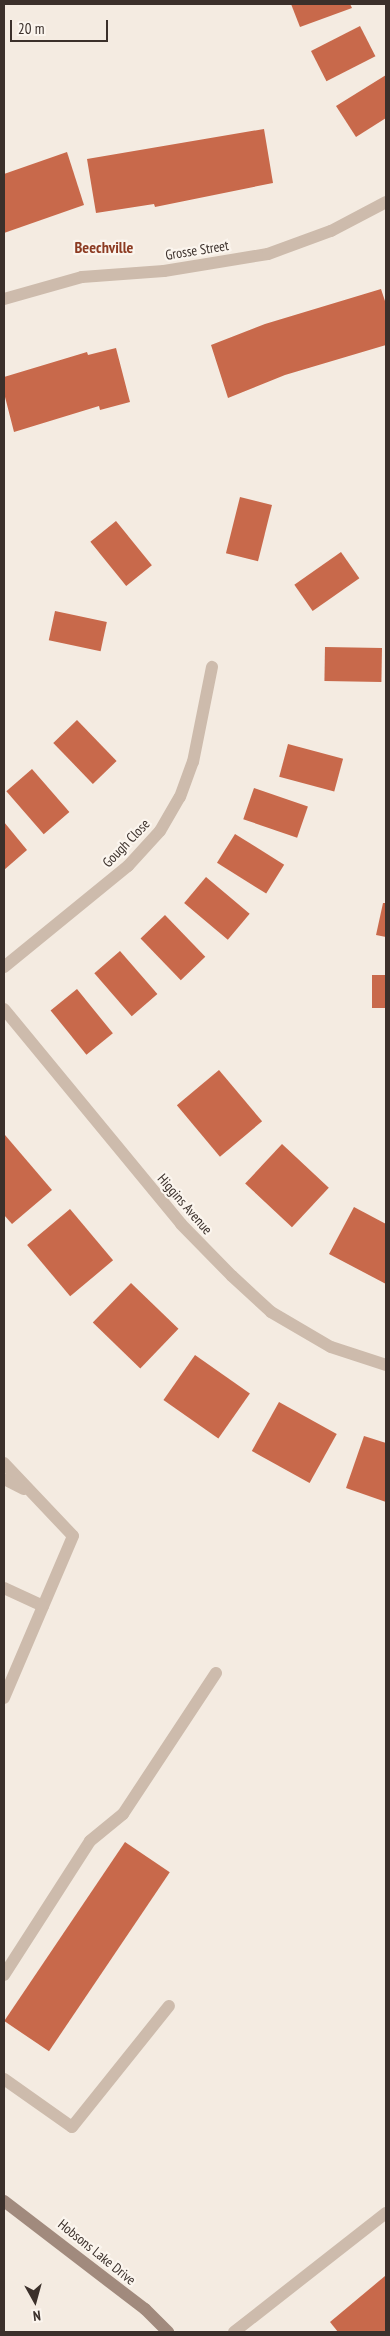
<!DOCTYPE html>
<style>
body{margin:0}
#map{position:relative;width:390px;height:2336px;overflow:hidden;background:#f4ebe1;font-family:"PT Sans Narrow",sans-serif}
div>[style]{position:absolute}
.building>*{inset:0;background:#c8694b;transform-origin:0 0}
.lane>*{height:12px;margin:-6px;padding:0 6px;transform-origin:6px;border-radius:6px;background:#cdbbac}
.street>*{height:12px;margin:-6px;padding:0 6px;transform-origin:6px;border-radius:6px;background:#cdbbac}
.secondary>*{height:12px;margin:-6px;padding:0 6px;transform-origin:6px;border-radius:6px;background:#a18a7d}
span{translate:-50% -50%;white-space:nowrap;text-align:center;line-height:1.15;-webkit-text-stroke:4.5px #fbf5ee;paint-order:stroke}
.street-label{font-size:14px;color:#3b302b}
.quarter-label{font-size:16px;color:#8c3b22;font-weight:700}
.frame{position:absolute;inset:0;border:5px solid #3b302b;pointer-events:none}
.north{position:absolute;left:10px;top:2276px;width:50px;height:50px;-webkit-text-stroke:4px #fbf5ee;paint-order:stroke;rotate:173deg;font-size:14px;font-weight:700;line-height:20px;text-align:center;color:#3b302b}
.north::after{content:'';display:block;margin:auto;width:18px;height:22px;background:#3b302b;clip-path:polygon(50% 0,100% 100%,50% 72%,0 100%)}
.scale{position:absolute;left:10px;top:20px;width:98px;height:22px;box-sizing:border-box;border:2px solid #3b302b;border-top:0;padding-left:6px;font-size:15px;line-height:18px;white-space:nowrap;color:#3b302b;-webkit-text-stroke:4px #fbf5ee;paint-order:stroke}
</style>
<div id="map">
<div class="building">
<div style="clip-path:polygon(291px 4px,350px 4px,352px 8px,300px 27px)"></div>
<div style="left:360px;top:26px;width:34px;height:55px;rotate:63deg"></div>
<div style="clip-path:polygon(386px 75px,386px 118px,356px 137px,336px 106px)"></div>
<div style="clip-path:polygon(264px 129px,273px 183px,155px 207px,154px 204px,96px 213px,87px 159px)"></div>
<div style="clip-path:polygon(67px 152px,84px 205px,4px 233px,4px 174px)"></div>
<div style="clip-path:polygon(381px 289px,386px 304px,386px 345px,285px 375px,228px 398px,211px 345px,265px 324px)"></div>
<div style="clip-path:polygon(116px 348px,130px 402px,100px 410px,99px 406px,14px 432px,4px 393px,4px 377px,87px 352px,88px 355px)"></div>
<div style="left:240px;top:497px;width:33px;height:58px;rotate:14deg"></div>
<div style="left:116px;top:521px;width:57px;height:33px;rotate:51deg"></div>
<div style="left:341px;top:552px;width:32px;height:57px;rotate:55deg"></div>
<div style="left:55px;top:611px;width:53px;height:30px;rotate:12deg"></div>
<div style="left:325px;top:647px;width:57px;height:34px;rotate:1deg"></div>
<div style="left:77px;top:720px;width:57px;height:33px;rotate:46deg"></div>
<div style="left:288px;top:744px;width:57px;height:34px;rotate:15deg"></div>
<div style="left:32px;top:769px;width:57px;height:34px;rotate:49deg"></div>
<div style="left:254px;top:788px;width:57px;height:33px;rotate:19deg"></div>
<div style="clip-path:polygon(4px 822px,27px 850px,4px 870px)"></div>
<div style="left:235px;top:834px;width:58px;height:34px;rotate:32deg"></div>
<div style="left:206px;top:877px;width:57px;height:34px;rotate:40deg"></div>
<div style="clip-path:polygon(383px 903px,386px 903px,386px 937px,376px 935px)"></div>
<div style="left:165px;top:915px;width:58px;height:34px;rotate:46deg"></div>
<div style="left:120px;top:951px;width:57px;height:34px;rotate:49deg"></div>
<div style="left:386px;top:975px;width:33px;height:14px;rotate:90deg"></div>
<div style="left:77px;top:989px;width:57px;height:34px;rotate:51deg"></div>
<div style="left:219px;top:1070px;width:67px;height:55px;rotate:50deg"></div>
<div style="clip-path:polygon(5px 1135px,52px 1190px,12px 1224px,4px 1215px)"></div>
<div style="left:282px;top:1144px;width:64px;height:54px;rotate:43deg"></div>
<div style="clip-path:polygon(354px 1207px,386px 1224px,386px 1284px,329px 1254px)"></div>
<div style="left:70px;top:1209px;width:67px;height:56px;rotate:50deg"></div>
<div style="left:131px;top:1283px;width:66px;height:55px;rotate:44deg"></div>
<div style="left:195px;top:1355px;width:67px;height:55px;rotate:35deg"></div>
<div style="left:279px;top:1402px;width:66px;height:56px;rotate:29deg"></div>
<div style="clip-path:polygon(364px 1436px,386px 1443px,386px 1502px,346px 1488px)"></div>
<div style="left:125px;top:1842px;width:54px;height:216px;rotate:34deg"></div>
<div style="clip-path:polygon(385px 2276px,386px 2332px,338px 2332px,330px 2322px)"></div>
</div>
<div class="lane">
<div style="left:4px;top:1463px;width:100px;rotate:46.6deg"></div>
<div style="left:73px;top:1536px;width:176px;rotate:113.1deg"></div>
<div style="left:4px;top:1479px;width:22px;rotate:27deg"></div>
<div style="left:4px;top:1588px;width:43px;rotate:24.8deg"></div>
<div style="left:4px;top:1975px;width:159px;rotate:-57.3deg"></div>
<div style="left:90px;top:1841px;width:43px;rotate:-39.3deg"></div>
<div style="left:123px;top:1814px;width:169px;rotate:-56.6deg"></div>
<div style="left:4px;top:2079px;width:83px;rotate:35.2deg"></div>
<div style="left:72px;top:2127px;width:155px;rotate:-51.3deg"></div>
<div style="left:234px;top:2332px;width:193px;rotate:-38.1deg"></div>
</div>
<div class="street">
<div style="left:4px;top:299px;width:81px;rotate:-15.8deg"></div>
<div style="left:82px;top:277px;width:82px;rotate:-4.2deg"></div>
<div style="left:164px;top:271px;width:105px;rotate:-9.3deg"></div>
<div style="left:268px;top:254px;width:67px;rotate:-20.1deg"></div>
<div style="left:331px;top:231px;width:62px;rotate:-27.8deg"></div>
<div style="left:4px;top:967px;width:160px;rotate:-39.2deg"></div>
<div style="left:128px;top:866px;width:47px;rotate:-47.6deg"></div>
<div style="left:160px;top:831px;width:39px;rotate:-60deg"></div>
<div style="left:180px;top:797px;width:37px;rotate:-70deg"></div>
<div style="left:193px;top:762px;width:97px;rotate:-78.7deg"></div>
<div style="left:4px;top:1009px;width:278px;rotate:50.5deg"></div>
<div style="left:181px;top:1224px;width:73px;rotate:45.6deg"></div>
<div style="left:232px;top:1276px;width:53px;rotate:42.7deg"></div>
<div style="left:271px;top:1312px;width:69px;rotate:30.3deg"></div>
<div style="left:331px;top:1347px;width:58px;rotate:18.1deg"></div>
</div>
<div class="secondary">
<div style="left:4px;top:2201px;width:178px;rotate:37.5deg"></div>
<div style="left:145px;top:2309px;width:33px;rotate:45deg"></div>
</div>
<div class="street-label">
<span style="left:197px;top:250px;rotate:-9deg">Grosse Street</span>
<span style="left:126px;top:843px;rotate:-46deg">Gough Close</span>
<span style="left:185px;top:1204px;rotate:49deg">Higgins Avenue</span>
<span style="left:97px;top:2252px;rotate:39deg">Hobsons Lake Drive</span>
</div>
<div class="quarter-label">
<span style="left:104px;top:247px">Beechville</span>
</div>
<div class="frame"></div>
<div class="north">N</div>
<div class="scale">20 m</div>
</div>
